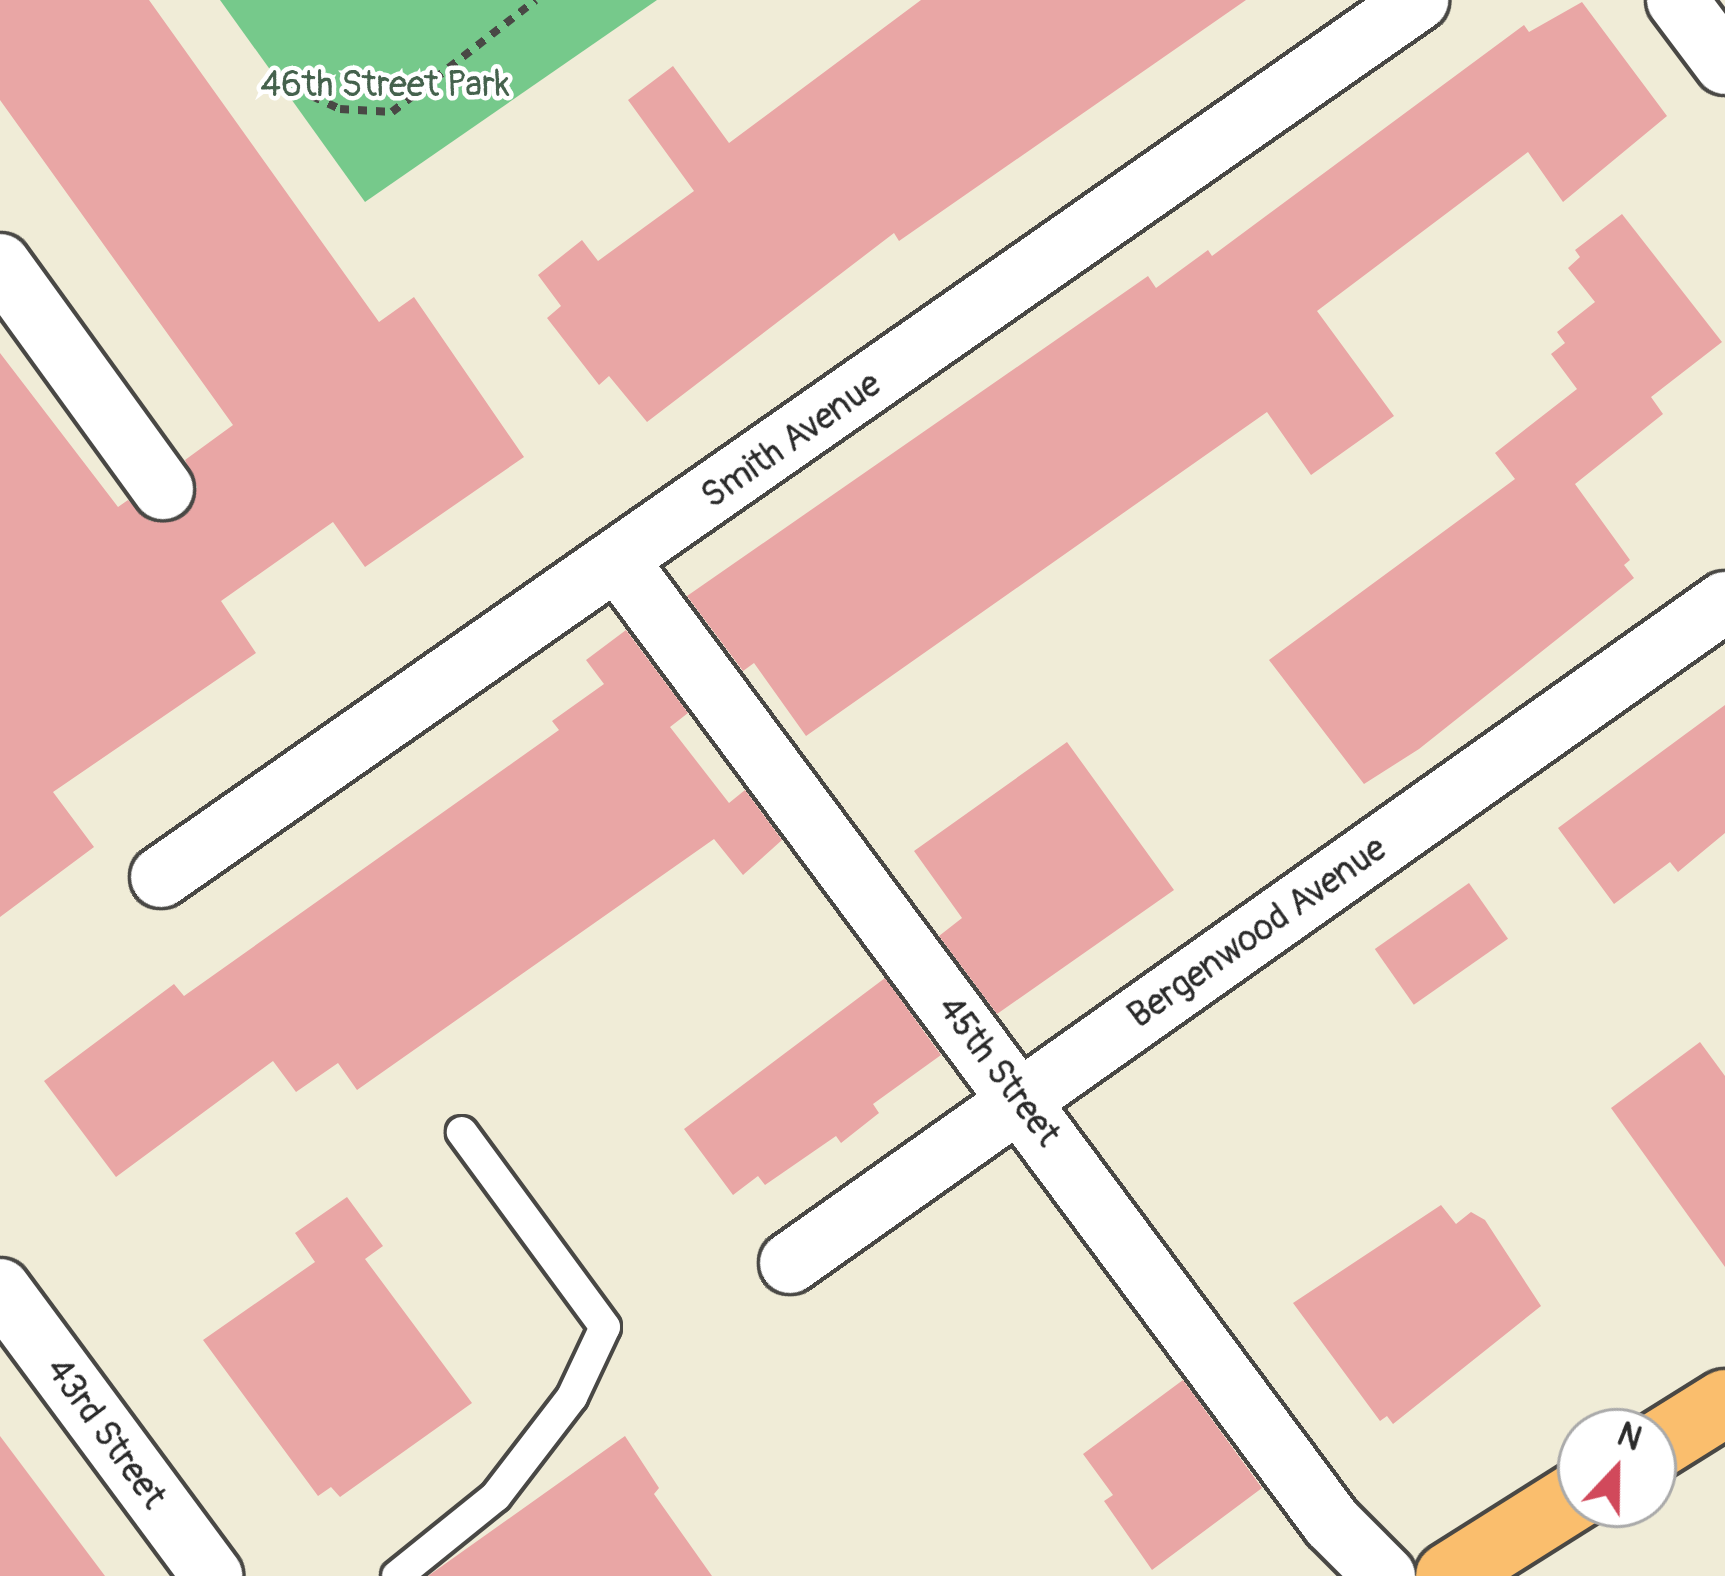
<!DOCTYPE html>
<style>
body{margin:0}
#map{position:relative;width:1725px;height:1576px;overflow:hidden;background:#f0ecd7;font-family:Pangolin,sans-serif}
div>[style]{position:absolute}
.green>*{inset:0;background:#76c98b}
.building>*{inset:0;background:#e9a6a5;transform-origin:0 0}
.path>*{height:8px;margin-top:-4px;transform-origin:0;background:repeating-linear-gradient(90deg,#494845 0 9px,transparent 0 18px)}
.roads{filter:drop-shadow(3px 0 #494845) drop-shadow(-3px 0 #494845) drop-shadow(0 3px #494845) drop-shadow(0 -3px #494845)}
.lane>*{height:30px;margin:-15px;padding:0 15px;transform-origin:15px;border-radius:15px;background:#fff}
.street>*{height:60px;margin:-30px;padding:0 30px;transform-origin:30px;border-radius:30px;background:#fff}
.primary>*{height:66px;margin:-33px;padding:0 33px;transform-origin:33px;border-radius:33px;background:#fabe6d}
span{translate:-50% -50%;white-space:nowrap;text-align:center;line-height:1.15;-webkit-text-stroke:9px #fff;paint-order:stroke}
.park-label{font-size:36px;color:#45624d}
.street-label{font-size:36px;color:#2b2b2b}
.north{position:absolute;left:1557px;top:1408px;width:120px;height:120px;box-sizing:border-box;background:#fff;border:3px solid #aaa;border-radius:50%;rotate:22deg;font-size:33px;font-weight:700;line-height:48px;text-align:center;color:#2b2b2b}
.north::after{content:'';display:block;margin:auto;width:42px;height:54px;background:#d1495b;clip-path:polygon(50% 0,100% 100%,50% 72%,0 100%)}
</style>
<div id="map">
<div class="green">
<div style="clip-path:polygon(220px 0,657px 0,365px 202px)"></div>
</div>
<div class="building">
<div style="clip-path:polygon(0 0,149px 0,379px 322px,414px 297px,524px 457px,365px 567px,333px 522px,221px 601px,256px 653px,53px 792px,94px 847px,0 917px,0 353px,118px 507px,128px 500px,150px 521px,184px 516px,197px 487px,185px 460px,233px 425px,0 100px)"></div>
<div style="clip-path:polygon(921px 0,1246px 0,899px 241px,894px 233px,647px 422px,609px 376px,599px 385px,547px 318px,561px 306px,538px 275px,582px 240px,598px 261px,694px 191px,628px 100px,673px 66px,729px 143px)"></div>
<div style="clip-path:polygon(1582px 2px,1667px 116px,1563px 202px,1528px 152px,1317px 311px,1394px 416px,1311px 475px,1267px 412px,806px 736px,754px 663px,743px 671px,687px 596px,1148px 276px,1156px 288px,1208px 250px,1212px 256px,1524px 25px,1529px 32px)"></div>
<div style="clip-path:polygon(1622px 214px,1722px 342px,1651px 397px,1663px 414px,1575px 484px,1630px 560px,1624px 565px,1634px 578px,1419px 749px,1364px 784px,1269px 660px,1515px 479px,1495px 453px,1577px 389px,1551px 354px,1565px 343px,1557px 332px,1595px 302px,1568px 268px,1580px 257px,1575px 250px)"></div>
<div style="clip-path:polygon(626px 630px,688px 713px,670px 727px,729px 803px,745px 790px,782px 840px,743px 875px,714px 839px,357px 1090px,338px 1063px,296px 1092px,273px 1061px,116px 1177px,44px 1081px,174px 984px,184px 996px,559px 730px,552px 721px,604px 684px,586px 660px)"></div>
<div style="clip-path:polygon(1725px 705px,1725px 833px,1678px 872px,1670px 862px,1614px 904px,1558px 828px)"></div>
<div style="clip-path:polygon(1067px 742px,1174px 890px,997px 1014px,939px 936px,962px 918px,914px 851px)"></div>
<div style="left:1469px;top:883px;width:68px;height:115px;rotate:55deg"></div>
<div style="clip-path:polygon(885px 978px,941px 1055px,873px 1104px,879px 1113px,841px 1143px,836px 1136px,765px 1185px,758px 1176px,733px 1195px,684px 1129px)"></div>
<div style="clip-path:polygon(1700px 1042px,1725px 1076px,1725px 1267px,1611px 1108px)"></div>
<div style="clip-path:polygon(347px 1197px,383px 1246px,365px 1259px,472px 1403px,340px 1497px,331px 1487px,318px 1496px,203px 1340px,315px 1262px,295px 1233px)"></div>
<div style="clip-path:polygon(1441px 1205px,1456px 1224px,1471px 1212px,1485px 1220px,1541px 1306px,1393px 1424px,1387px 1416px,1380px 1421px,1293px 1303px)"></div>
<div style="clip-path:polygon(1183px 1380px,1262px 1488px,1152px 1570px,1104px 1501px,1113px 1495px,1083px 1454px)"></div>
<div style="clip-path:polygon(0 1436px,105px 1576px,0 1576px)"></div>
<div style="clip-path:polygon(625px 1436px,659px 1488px,654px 1494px,712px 1576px,428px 1576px)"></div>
</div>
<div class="path">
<div style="left:312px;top:96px;width:31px;rotate:25deg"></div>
<div style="left:340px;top:109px;width:52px;rotate:3.3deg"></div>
<div style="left:392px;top:112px;width:182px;rotate:-37.9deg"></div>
</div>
<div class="roads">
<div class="lane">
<div style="left:397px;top:1576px;width:127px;rotate:-38.9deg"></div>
<div style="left:496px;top:1496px;width:125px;rotate:-52.5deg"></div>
<div style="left:572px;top:1397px;width:77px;rotate:-64.8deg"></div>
<div style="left:605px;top:1327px;width:242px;rotate:-126.3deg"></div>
</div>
<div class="street">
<div style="left:1677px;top:0;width:80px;rotate:53.1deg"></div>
<div style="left:0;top:264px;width:278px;rotate:54.1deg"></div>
<div style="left:618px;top:561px;width:1198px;rotate:53.42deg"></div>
<div style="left:1332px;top:1523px;width:75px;rotate:45deg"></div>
<div style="left:161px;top:877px;width:1533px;rotate:-34.9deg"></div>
<div style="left:790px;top:1263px;width:1145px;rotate:-35.26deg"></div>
<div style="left:0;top:1289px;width:357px;rotate:53.5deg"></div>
</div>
<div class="primary">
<div style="left:1653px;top:1448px;width:85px;rotate:-32deg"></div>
<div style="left:1449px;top:1576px;width:156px;rotate:-32.2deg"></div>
</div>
</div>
<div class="park-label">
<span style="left:385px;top:85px">46th Street Park</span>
</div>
<div class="street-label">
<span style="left:791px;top:440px;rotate:-35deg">Smith Avenue</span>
<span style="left:1257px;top:932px;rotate:-35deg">Bergenwood Avenue</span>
<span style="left:999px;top:1071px;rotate:53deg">45th Street</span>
<span style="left:106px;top:1433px;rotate:54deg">43rd Street</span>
</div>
<div class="north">N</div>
</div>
